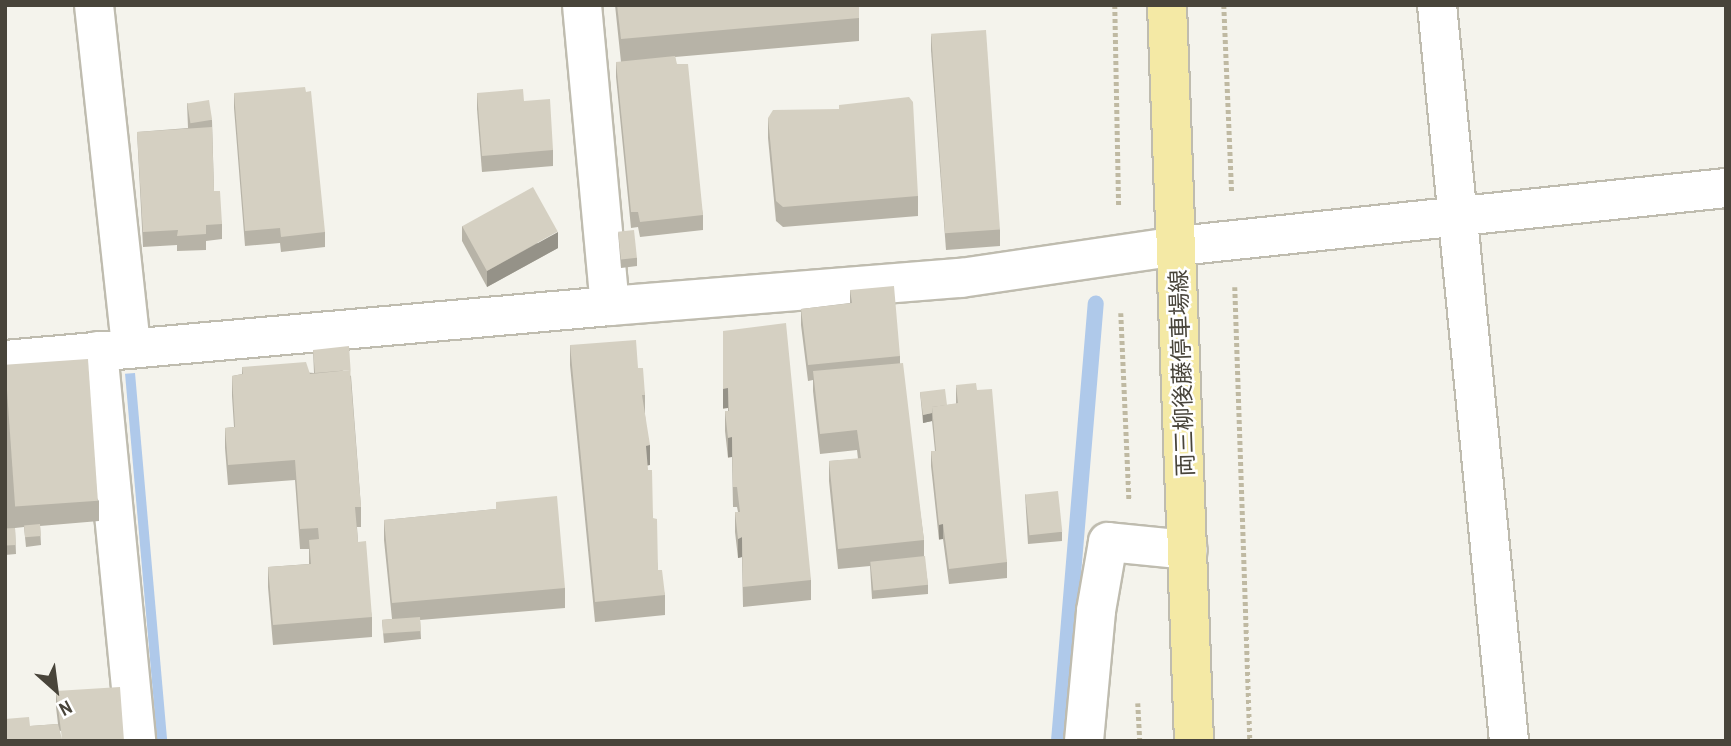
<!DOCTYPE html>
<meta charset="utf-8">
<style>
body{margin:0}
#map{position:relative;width:1731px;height:746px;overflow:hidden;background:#f4f3ec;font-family:"Archivo Narrow","Noto Sans JP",sans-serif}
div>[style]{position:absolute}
.water>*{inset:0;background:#afc9ea;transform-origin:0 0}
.stream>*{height:16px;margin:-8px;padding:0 8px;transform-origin:8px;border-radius:8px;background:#afc9ea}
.path>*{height:4.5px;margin-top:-2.25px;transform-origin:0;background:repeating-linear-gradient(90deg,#bfb9a2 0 3.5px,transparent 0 7px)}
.roads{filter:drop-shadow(2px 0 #bfbcaf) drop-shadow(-2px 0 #bfbcaf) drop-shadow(0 2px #bfbcaf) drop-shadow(0 -2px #bfbcaf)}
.minor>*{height:38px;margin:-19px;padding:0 19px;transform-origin:19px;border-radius:19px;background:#fff}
.major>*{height:38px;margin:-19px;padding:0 19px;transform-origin:19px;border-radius:19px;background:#f4e9a5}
.wall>*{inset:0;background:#b7b3a7}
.shaded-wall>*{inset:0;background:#959288;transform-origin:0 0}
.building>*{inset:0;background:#d5d0c2;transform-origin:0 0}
span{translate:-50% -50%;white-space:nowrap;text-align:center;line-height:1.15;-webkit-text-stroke:5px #fff;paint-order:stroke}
.street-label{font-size:23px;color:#48443a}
.frame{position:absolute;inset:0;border:7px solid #48443a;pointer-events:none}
.north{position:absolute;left:21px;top:655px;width:70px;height:70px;-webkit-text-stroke:5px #fff;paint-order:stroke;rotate:152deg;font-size:19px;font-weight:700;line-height:28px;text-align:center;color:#48443a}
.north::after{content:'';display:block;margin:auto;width:24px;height:32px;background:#48443a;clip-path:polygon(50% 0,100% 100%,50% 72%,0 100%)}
</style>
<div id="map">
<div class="water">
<div style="left:135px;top:373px;width:370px;height:10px;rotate:85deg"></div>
</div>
<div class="stream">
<div style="left:1059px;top:741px;width:439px;rotate:-85.2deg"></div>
</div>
<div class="path">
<div style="left:1115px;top:5px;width:200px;rotate:88.9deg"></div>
<div style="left:1224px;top:5px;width:188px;rotate:87.6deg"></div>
<div style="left:1235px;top:287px;width:454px;rotate:88.1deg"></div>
<div style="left:1121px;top:313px;width:186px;rotate:87.5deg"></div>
<div style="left:1138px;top:703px;width:38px;rotate:87deg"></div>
</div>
<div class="roads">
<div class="minor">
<div style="left:94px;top:5px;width:344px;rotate:83.8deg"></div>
<div style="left:582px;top:5px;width:302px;rotate:84.7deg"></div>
<div style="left:1437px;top:5px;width:740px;rotate:84.41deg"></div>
<div style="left:98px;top:351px;width:392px;rotate:84.4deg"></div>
<div style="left:5px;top:360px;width:607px;rotate:-5.1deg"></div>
<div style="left:610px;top:306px;width:352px;rotate:-4.6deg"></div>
<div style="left:961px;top:278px;width:219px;rotate:-8.4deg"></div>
<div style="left:1178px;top:246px;width:551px;rotate:-6.04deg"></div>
<div style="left:1084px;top:741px;width:131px;rotate:-84.7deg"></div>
<div style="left:1096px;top:611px;width:70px;rotate:-80.1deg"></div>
<div style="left:1108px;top:542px;width:80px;rotate:5.7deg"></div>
</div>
<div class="major">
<div style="left:1167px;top:5px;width:736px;rotate:87.9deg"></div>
</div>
</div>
<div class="wall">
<div style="clip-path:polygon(615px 5px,864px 5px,859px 7px,859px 41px,675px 57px,703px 215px,703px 230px,640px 237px,638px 227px,631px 228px,616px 77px,616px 62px,621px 62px)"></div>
<div style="clip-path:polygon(931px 34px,1000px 230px,1000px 246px,946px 250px,931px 50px)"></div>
<div style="clip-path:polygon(234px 93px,325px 232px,325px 247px,281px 252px,280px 243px,245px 246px,234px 108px)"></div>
<div style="clip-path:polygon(477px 93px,524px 101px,553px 150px,553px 166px,482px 172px,477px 109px)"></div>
<div style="clip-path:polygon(187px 103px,212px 120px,214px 191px,222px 224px,222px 239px,206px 241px,206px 250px,177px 251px,177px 245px,143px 247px,137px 132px,188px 128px)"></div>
<div style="clip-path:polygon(768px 118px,918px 196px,918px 216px,783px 227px,776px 221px,768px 138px)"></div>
<div style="clip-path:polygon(462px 226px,558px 248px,487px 287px,462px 241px)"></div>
<div style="clip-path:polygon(618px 232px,637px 258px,637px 266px,621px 268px)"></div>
<div style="clip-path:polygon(850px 290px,900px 356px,900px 363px,924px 540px,924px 556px,928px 585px,928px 594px,872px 599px,870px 566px,838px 569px,829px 481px,829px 461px,858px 459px,857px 450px,820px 454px,813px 391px,813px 380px,808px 381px,801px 325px,801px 309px,850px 303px)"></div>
<div style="clip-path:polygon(723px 331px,811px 580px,811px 600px,743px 607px,742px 557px,738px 558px,735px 532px,735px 512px,738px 512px,737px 507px,733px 507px,732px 457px,728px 458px,725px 431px,725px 411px,728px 411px,728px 408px,723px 409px)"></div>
<div style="clip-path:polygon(570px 345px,638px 368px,645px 395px,645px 415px,650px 465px,647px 466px,653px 518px,658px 570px,665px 595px,665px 615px,595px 622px,570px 365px)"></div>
<div style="clip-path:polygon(313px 350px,351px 376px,361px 507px,361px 527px,357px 527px,358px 542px,372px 617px,372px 637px,273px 645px,268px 587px,268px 567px,309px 564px,309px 549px,300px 549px,295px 480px,228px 485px,225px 448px,225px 428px,234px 427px,232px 396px,232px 376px,242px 374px,242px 367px,314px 373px)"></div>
<div style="clip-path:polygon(5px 366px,99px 501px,99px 521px,40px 526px,41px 545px,26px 547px,24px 527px,15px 528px,16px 554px,5px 555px)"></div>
<div style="clip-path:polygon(956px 385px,1007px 562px,1007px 578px,949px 584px,943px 539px,939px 540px,931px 466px,931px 451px,935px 451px,932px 421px,923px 423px,920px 392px,947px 405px,956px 404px)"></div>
<div style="clip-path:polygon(1025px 494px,1062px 532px,1062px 541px,1028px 544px)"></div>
<div style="clip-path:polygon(496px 509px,565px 588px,565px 608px,420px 620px,421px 639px,384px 643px,382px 620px,392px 619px,384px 540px,384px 520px)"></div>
<div style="clip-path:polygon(56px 691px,124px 741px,30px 726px,58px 724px,56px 707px)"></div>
</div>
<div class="shaded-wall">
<div style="clip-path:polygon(558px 232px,558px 248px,487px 287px,487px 271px)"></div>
<div style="left:728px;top:388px;width:20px;height:5px;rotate:90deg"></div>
<div style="clip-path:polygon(932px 413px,932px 421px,923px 423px,923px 415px)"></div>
<div style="left:732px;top:437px;width:20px;height:4px;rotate:90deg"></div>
<div style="left:650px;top:445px;width:20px;height:4px;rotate:90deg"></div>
<div style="left:943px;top:524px;width:15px;height:4px;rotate:90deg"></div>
<div style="clip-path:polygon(742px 537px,742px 557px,738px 558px,738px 539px)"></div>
</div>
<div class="building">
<div style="clip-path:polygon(617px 5px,859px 5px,859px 18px,621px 39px)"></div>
<div style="left:986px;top:30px;width:200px;height:55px;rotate:86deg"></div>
<div style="clip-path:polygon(675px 56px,677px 64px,688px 64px,703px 215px,640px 222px,638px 212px,631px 212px,616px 62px)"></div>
<div style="clip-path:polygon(305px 87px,306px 92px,311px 91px,325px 232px,281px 237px,280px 228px,245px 231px,234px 93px)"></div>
<div style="clip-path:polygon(523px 89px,524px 101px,550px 99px,553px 150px,482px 156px,477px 93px)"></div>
<div style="clip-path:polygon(909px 97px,913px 102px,918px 196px,783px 207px,776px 201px,768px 118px,773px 110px,839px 109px,839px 105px)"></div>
<div style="left:209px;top:100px;width:20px;height:22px;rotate:81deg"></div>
<div style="clip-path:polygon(212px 127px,214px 191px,220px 191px,222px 224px,206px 225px,206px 234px,177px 236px,178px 230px,143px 232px,137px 132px)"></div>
<div style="left:533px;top:187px;width:51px;height:81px;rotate:61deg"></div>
<div style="left:634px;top:230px;width:28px;height:16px;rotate:84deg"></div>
<div style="clip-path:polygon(894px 286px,900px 356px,808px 365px,801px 309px,852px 303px,850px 290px)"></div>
<div style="clip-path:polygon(786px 323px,811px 580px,743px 587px,742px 537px,738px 539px,735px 512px,740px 512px,737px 487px,733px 487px,732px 437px,728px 438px,725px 411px,729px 411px,728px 388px,723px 389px,723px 331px)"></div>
<div style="clip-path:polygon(636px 340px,638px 368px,643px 368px,645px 395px,642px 395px,650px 445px,646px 446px,648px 470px,652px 470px,653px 518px,657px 519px,658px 570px,662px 570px,665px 595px,595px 602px,570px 345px)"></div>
<div style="clip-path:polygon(349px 346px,351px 376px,350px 370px,315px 373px,313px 350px)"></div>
<div style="left:88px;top:359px;width:142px;height:83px;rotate:86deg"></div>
<div style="clip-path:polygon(306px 362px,310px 374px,350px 370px,361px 507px,355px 507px,358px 542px,366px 541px,372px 617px,273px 625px,268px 567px,311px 564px,309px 540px,319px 539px,318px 528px,300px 529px,295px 460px,228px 465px,225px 428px,235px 427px,232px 376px,243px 374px,242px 367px)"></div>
<div style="clip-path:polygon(903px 363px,924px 540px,838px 549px,829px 461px,861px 458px,857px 430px,820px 434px,813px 371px)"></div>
<div style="clip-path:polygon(976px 383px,977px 390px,992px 389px,1007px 562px,949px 569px,943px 524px,939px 525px,931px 451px,936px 451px,932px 407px,958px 403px,956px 385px)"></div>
<div style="clip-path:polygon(945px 389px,947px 405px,932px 407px,932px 413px,923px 415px,920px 392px)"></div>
<div style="left:1058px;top:491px;width:41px;height:33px;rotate:84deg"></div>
<div style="clip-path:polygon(557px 496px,565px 588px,392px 603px,384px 520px,496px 509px,496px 502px)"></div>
<div style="left:40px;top:524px;width:12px;height:16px;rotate:85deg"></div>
<div style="left:15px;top:528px;width:17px;height:10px;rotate:87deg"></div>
<div style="left:925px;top:556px;width:29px;height:55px;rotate:84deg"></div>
<div style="left:420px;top:617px;width:14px;height:38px;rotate:86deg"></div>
<div style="clip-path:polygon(120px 687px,124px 741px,5px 741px,5px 719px,29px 717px,30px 726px,58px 724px,62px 739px,56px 691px)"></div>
</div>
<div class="street-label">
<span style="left:1182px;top:373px;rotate:-92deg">両三柳後藤停車場線</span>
</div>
<div class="frame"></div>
<div class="north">N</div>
</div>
